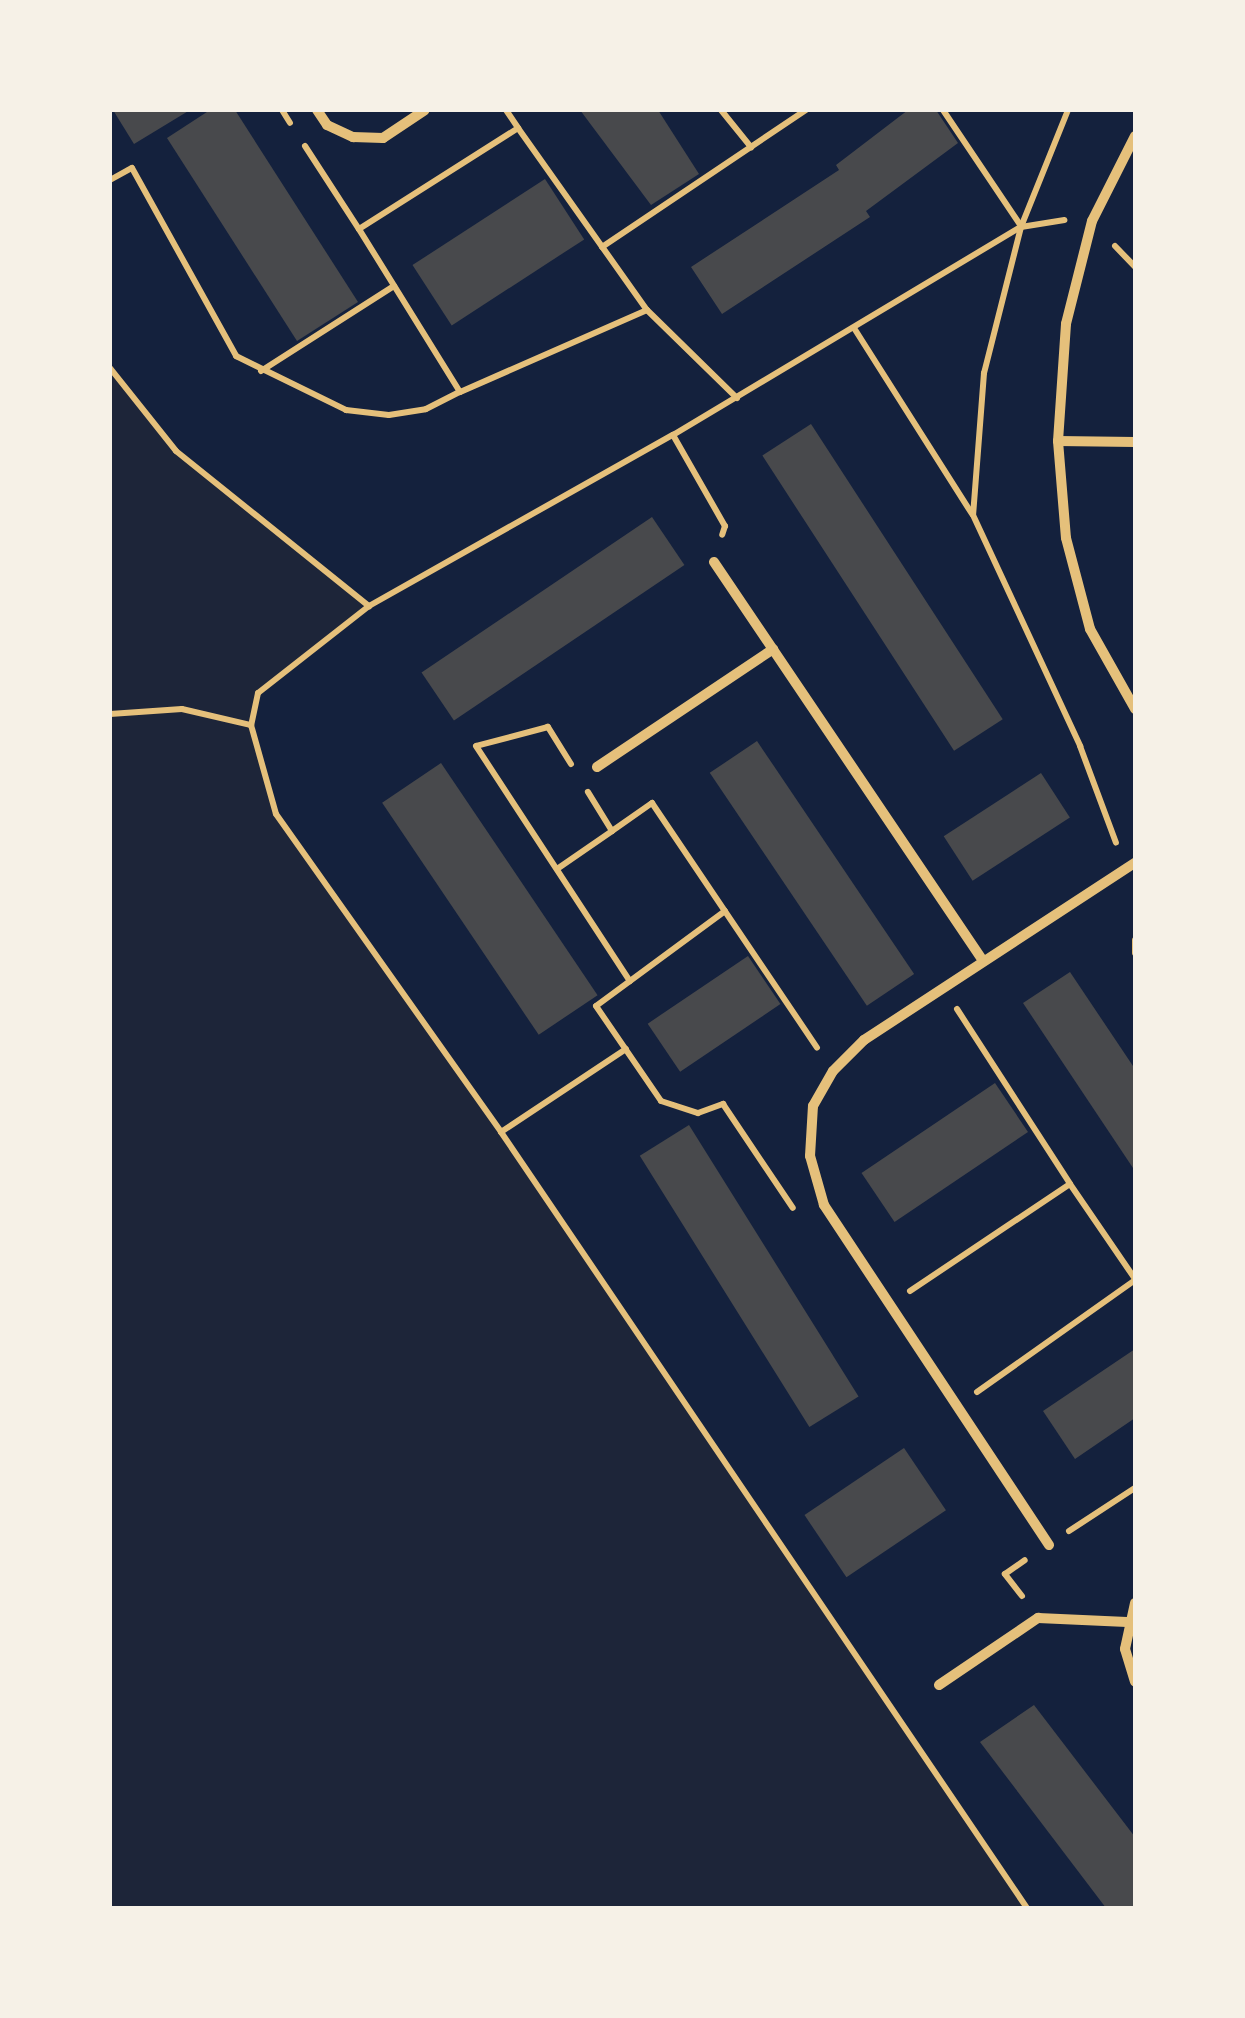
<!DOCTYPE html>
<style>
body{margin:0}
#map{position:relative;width:1245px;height:2018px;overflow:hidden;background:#14213d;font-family:"Open Sans",sans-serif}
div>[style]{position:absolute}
.green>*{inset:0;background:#1d2539}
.building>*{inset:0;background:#48494c;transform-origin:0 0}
.path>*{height:6px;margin:-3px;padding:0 3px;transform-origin:3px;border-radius:3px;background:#e5c07b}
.minor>*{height:10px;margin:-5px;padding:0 5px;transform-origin:5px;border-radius:5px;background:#e5c07b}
span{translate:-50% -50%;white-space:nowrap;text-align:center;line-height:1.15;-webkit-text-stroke:10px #f6f1e7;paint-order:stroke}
.frame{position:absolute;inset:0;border:112px solid #f6f1e7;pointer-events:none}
</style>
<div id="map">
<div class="green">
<div style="clip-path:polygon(110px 368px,176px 451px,369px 606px,258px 693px,251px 725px,276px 814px,501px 1132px,1027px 1908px,110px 1908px)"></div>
</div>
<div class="building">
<div style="clip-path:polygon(113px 110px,190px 110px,134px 144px)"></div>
<div style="clip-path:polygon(210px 110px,235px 110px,358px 302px,297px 341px,167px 138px)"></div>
<div style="clip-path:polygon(580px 110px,658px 110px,699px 174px,651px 205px)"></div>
<div style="clip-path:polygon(908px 110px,936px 110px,958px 143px,866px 211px,870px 217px,722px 314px,691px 267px,839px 170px,836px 165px)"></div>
<div style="left:545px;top:179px;width:72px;height:158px;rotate:57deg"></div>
<div style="left:811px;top:424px;width:352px;height:58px;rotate:57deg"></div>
<div style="left:652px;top:517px;width:58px;height:278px;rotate:56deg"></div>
<div style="left:757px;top:741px;width:281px;height:57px;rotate:56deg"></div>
<div style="left:441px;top:763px;width:280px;height:71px;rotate:56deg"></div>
<div style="left:1041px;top:773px;width:53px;height:116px;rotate:57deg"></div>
<div style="left:748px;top:956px;width:58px;height:121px;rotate:56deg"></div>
<div style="clip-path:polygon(1070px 972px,1135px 1069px,1135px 1171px,1023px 1003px)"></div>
<div style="left:995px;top:1083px;width:59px;height:161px;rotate:56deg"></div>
<div style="left:689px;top:1125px;width:320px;height:58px;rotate:58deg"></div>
<div style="clip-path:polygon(1135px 1349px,1135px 1418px,1075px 1459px,1043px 1411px)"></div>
<div style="left:904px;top:1448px;width:75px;height:120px;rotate:56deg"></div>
<div style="clip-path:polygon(1034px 1705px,1135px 1837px,1135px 1908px,1106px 1908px,980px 1742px)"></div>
</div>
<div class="path">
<div style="left:282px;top:110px;width:15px;rotate:58deg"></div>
<div style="left:506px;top:110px;width:22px;rotate:56deg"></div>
<div style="left:721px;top:110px;width:48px;rotate:51deg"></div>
<div style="left:943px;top:110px;width:140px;rotate:56.1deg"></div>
<div style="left:1068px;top:110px;width:126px;rotate:111.9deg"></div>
<div style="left:1021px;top:227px;width:151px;rotate:104.2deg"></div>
<div style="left:984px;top:373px;width:142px;rotate:94.4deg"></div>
<div style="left:973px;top:515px;width:255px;rotate:65.1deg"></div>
<div style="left:1080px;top:746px;width:103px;rotate:69.6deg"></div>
<div style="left:305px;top:146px;width:99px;rotate:57deg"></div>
<div style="left:110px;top:180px;width:25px;rotate:-29deg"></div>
<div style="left:132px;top:168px;width:215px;rotate:61deg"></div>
<div style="left:236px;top:356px;width:123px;rotate:26.1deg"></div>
<div style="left:346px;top:410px;width:43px;rotate:6.6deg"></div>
<div style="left:389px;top:415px;width:37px;rotate:-9deg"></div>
<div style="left:426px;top:409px;width:38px;rotate:-27deg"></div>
<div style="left:1115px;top:246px;width:29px;rotate:46deg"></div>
<div style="left:602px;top:247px;width:246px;rotate:-33.9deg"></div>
<div style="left:647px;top:310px;width:204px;rotate:156.3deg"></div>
<div style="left:460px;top:392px;width:192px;rotate:-121.8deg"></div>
<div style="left:359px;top:229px;width:188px;rotate:-32.4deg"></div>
<div style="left:518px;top:128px;width:223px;rotate:54.7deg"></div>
<div style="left:647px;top:310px;width:126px;rotate:44.4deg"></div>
<div style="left:854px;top:328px;width:220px;rotate:57.6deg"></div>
<div style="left:110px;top:368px;width:106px;rotate:51.5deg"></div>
<div style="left:176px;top:451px;width:248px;rotate:38.8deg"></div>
<div style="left:369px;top:606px;width:349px;rotate:-29.4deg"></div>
<div style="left:673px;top:435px;width:405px;rotate:-30.9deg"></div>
<div style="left:1021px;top:227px;width:44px;rotate:-9.2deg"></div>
<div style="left:261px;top:371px;width:158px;rotate:-32.6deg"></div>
<div style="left:673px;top:435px;width:105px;rotate:60.3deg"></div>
<div style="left:725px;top:526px;width:9px;rotate:108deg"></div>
<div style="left:369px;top:606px;width:141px;rotate:141.9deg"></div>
<div style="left:258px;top:693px;width:33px;rotate:102deg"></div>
<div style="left:251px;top:725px;width:92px;rotate:74.3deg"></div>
<div style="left:276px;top:814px;width:390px;rotate:54.7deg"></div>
<div style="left:501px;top:1132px;width:937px;rotate:55.87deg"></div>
<div style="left:110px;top:714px;width:72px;rotate:-4deg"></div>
<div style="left:182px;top:709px;width:71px;rotate:13.1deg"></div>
<div style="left:571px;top:764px;width:44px;rotate:-121.9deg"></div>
<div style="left:548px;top:727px;width:74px;rotate:165.2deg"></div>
<div style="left:476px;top:746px;width:281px;rotate:56.8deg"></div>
<div style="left:612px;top:831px;width:49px;rotate:-35deg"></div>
<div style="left:652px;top:803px;width:295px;rotate:56deg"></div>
<div style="left:557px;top:869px;width:67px;rotate:-34.6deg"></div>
<div style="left:612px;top:831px;width:46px;rotate:-121.6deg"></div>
<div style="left:725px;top:911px;width:160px;rotate:143.6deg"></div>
<div style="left:596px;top:1006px;width:115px;rotate:55.6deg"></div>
<div style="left:661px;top:1101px;width:39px;rotate:18deg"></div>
<div style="left:698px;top:1113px;width:27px;rotate:-20deg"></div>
<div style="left:723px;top:1104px;width:125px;rotate:56.1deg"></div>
<div style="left:1135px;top:940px;width:13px;rotate:90deg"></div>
<div style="left:957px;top:1009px;width:208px;rotate:57.1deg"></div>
<div style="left:501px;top:1132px;width:150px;rotate:-33.6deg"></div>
<div style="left:910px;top:1291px;width:192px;rotate:-33.8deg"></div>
<div style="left:1070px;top:1184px;width:115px;rotate:55.6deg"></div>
<div style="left:977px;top:1392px;width:194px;rotate:-35.3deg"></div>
<div style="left:1069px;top:1531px;width:79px;rotate:-33.1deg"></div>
<div style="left:1022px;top:1596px;width:28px;rotate:-128deg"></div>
<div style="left:1005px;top:1574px;width:24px;rotate:-35deg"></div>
</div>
<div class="minor">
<div style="left:317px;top:110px;width:18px;rotate:56deg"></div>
<div style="left:327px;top:125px;width:29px;rotate:25deg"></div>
<div style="left:353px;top:137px;width:30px;rotate:2deg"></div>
<div style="left:383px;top:138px;width:50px;rotate:-33.7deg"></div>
<div style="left:1135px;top:136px;width:95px;rotate:116.8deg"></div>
<div style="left:1092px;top:221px;width:106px;rotate:104.2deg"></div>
<div style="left:1066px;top:324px;width:117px;rotate:93.9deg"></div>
<div style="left:1058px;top:441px;width:97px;rotate:85.3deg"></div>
<div style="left:1066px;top:538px;width:94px;rotate:75.2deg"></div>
<div style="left:1090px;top:629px;width:92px;rotate:60.6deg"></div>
<div style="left:1058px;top:441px;width:77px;rotate:0.7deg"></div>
<div style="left:714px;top:562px;width:481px;rotate:56deg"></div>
<div style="left:597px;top:767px;width:212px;rotate:-33.8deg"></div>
<div style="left:1049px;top:1545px;width:408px;rotate:-123.5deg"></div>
<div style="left:824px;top:1205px;width:51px;rotate:-105.9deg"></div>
<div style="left:810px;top:1156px;width:50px;rotate:-86.6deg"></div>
<div style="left:813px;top:1106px;width:40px;rotate:-60.3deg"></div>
<div style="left:833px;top:1071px;width:44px;rotate:-45deg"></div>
<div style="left:864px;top:1040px;width:324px;rotate:-33.2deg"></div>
<div style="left:1135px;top:1603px;width:47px;rotate:102.3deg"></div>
<div style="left:1125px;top:1649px;width:34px;rotate:73deg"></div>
<div style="left:939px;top:1685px;width:120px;rotate:-34.1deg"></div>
<div style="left:1038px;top:1618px;width:89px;rotate:2.6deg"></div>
</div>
<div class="frame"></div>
</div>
